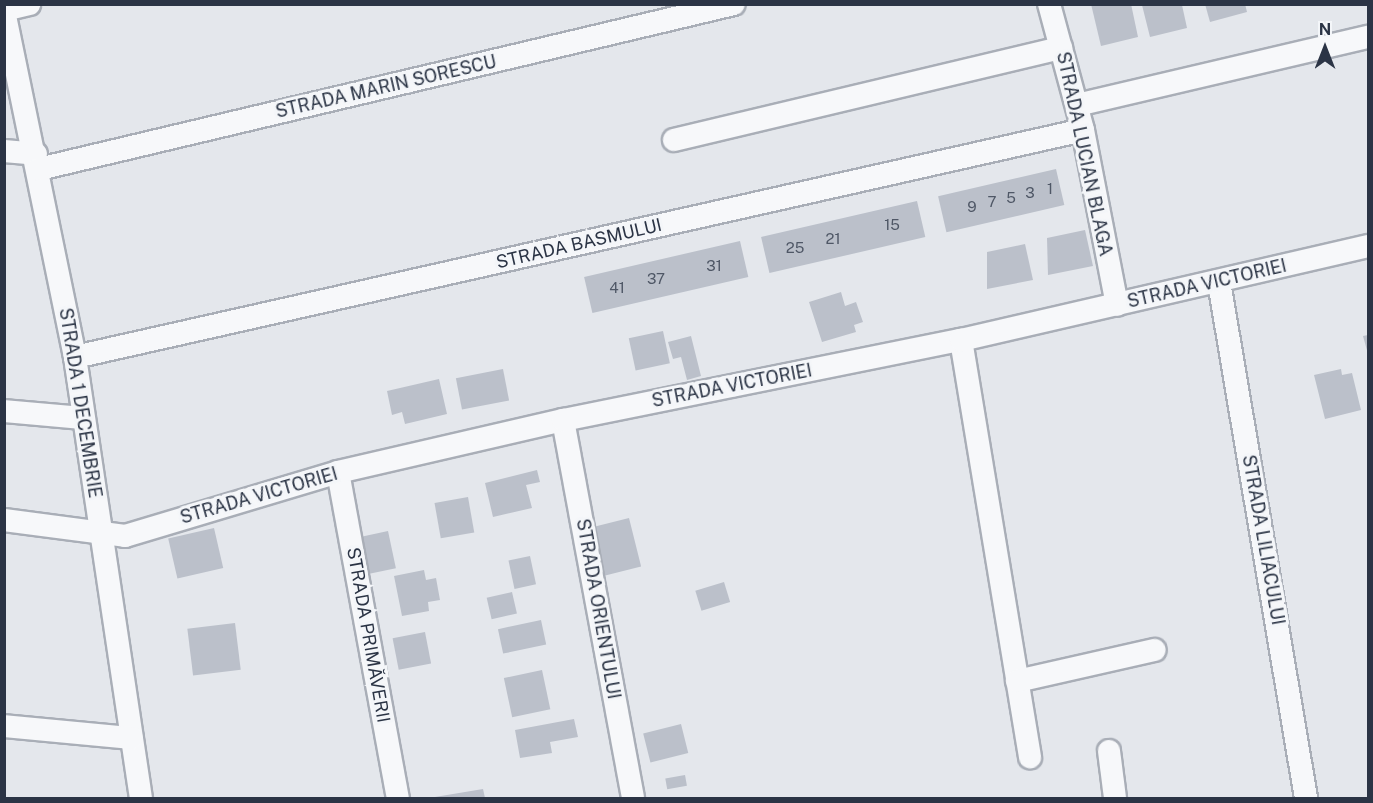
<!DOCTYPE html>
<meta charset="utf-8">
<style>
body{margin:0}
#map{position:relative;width:1373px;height:803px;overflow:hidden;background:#e4e7ec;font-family:"Public Sans",sans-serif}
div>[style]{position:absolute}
.building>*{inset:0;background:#bbc0ca;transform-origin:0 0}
.roads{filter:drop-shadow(2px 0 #a9aeb7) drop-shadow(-2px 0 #a9aeb7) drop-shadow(0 2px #a9aeb7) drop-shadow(0 -2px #a9aeb7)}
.minor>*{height:22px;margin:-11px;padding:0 11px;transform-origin:11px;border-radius:11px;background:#f7f8fa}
span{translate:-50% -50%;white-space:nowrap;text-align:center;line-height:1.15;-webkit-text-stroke:6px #f4f6f9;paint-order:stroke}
.number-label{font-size:15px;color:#4f5766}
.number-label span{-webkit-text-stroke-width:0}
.street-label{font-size:18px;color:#2b3445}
.frame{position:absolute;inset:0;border:6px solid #2b3445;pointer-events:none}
.north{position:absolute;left:1295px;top:18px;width:60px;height:60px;-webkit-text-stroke:4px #f4f6f9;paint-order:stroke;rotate:0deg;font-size:16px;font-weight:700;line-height:24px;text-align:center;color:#2b3445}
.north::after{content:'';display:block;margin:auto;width:21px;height:27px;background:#2b3445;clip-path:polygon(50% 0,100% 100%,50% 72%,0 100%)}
</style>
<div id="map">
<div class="building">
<div style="clip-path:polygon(1091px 4px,1131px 4px,1138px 37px,1101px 46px)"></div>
<div style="clip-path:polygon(1205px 4px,1245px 4px,1247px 12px,1210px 22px)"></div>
<div style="clip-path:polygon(1142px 5px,1182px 5px,1187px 28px,1150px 37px)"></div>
<div style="left:1056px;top:169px;width:37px;height:121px;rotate:77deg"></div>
<div style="left:917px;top:201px;width:37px;height:160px;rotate:77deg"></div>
<div style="clip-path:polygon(1085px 230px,1093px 266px,1048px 275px,1047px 238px)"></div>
<div style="left:740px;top:241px;width:37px;height:160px;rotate:77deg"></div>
<div style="clip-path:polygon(1025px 244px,1033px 280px,987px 289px,987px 252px)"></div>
<div style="clip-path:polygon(841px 292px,845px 306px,856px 302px,863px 322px,854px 325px,856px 332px,822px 342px,809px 302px)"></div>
<div style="left:663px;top:331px;width:33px;height:35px;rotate:78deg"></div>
<div style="clip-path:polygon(1368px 335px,1368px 354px,1363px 336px)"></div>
<div style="clip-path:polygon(691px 336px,701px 376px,687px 380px,681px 357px,673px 359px,668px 342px)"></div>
<div style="left:503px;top:369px;width:32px;height:48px;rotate:79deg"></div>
<div style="clip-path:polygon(1341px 369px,1342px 375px,1352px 373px,1361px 410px,1325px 419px,1314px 375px)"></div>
<div style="clip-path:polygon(439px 379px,447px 414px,405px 424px,402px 412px,392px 415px,387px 391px)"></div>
<div style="clip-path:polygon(537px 470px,540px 482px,526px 485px,532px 508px,493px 517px,485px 483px)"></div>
<div style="left:468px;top:497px;width:36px;height:34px;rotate:80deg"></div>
<div style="left:629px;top:518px;width:50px;height:41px;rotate:76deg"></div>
<div style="left:214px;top:528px;width:41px;height:47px;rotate:77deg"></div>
<div style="left:388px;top:531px;width:38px;height:32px;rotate:78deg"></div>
<div style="left:530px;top:556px;width:29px;height:22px;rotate:78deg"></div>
<div style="clip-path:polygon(424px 570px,426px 580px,436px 578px,440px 600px,428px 602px,429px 611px,402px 616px,394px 576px)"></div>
<div style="left:724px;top:582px;width:21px;height:30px;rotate:73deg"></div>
<div style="left:512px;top:592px;width:22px;height:26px;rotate:77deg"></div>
<div style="left:541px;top:620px;width:25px;height:44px;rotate:78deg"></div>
<div style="left:235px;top:623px;width:47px;height:48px;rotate:83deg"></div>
<div style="left:425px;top:632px;width:32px;height:33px;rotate:79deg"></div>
<div style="left:542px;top:670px;width:40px;height:39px;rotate:78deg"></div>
<div style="clip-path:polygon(574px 719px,578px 737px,550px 742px,552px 753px,520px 758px,515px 730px)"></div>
<div style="left:681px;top:724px;width:30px;height:39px;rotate:76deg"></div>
<div style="left:685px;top:775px;width:11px;height:20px;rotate:80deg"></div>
<div style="clip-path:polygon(483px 789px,485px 798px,435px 798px,435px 797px)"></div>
</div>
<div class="roads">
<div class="minor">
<div style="left:1049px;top:4px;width:131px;rotate:74.9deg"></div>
<div style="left:1083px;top:130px;width:178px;rotate:79deg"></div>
<div style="left:4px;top:10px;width:26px;rotate:-13deg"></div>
<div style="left:4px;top:11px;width:353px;rotate:78.4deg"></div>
<div style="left:75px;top:357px;width:446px;rotate:81.5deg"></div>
<div style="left:1077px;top:105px;width:299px;rotate:-13.2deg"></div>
<div style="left:674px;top:140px;width:398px;rotate:-13.4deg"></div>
<div style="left:4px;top:151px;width:32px;rotate:5deg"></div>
<div style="left:39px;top:169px;width:714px;rotate:-13.36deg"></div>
<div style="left:1219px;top:282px;width:523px;rotate:80.43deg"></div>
<div style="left:961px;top:340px;width:423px;rotate:80.6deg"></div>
<div style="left:75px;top:357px;width:1033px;rotate:-12.69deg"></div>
<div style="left:4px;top:411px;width:79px;rotate:5.1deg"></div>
<div style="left:563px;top:420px;width:384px;rotate:79.5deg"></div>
<div style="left:338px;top:472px;width:331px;rotate:79.6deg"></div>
<div style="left:4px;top:520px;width:122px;rotate:7.5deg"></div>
<div style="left:125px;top:536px;width:222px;rotate:-16.7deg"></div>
<div style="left:338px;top:472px;width:231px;rotate:-13deg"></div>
<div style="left:563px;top:420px;width:406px;rotate:-11.4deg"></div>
<div style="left:961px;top:340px;width:418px;rotate:-13deg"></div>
<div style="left:1017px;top:681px;width:141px;rotate:-12.7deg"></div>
<div style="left:4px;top:726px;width:128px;rotate:5.4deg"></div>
<div style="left:1109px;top:751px;width:47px;rotate:82.7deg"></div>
</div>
</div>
<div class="number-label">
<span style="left:1050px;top:189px">1</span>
<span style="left:1030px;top:193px">3</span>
<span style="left:1011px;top:198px">5</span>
<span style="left:992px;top:202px">7</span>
<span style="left:972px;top:207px">9</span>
<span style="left:892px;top:225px">15</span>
<span style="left:833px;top:239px">21</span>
<span style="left:795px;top:248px">25</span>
<span style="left:714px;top:266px">31</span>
<span style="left:656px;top:279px">37</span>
<span style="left:617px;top:288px">41</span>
</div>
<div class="street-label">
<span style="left:386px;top:87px;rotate:-13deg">STRADA MARIN SORESCU</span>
<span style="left:1084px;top:154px;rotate:78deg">STRADA LUCIAN BLAGA</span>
<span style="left:579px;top:244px;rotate:-13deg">STRADA BASMULUI</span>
<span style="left:1207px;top:284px;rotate:-13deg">STRADA VICTORIEI</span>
<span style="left:732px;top:386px;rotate:-11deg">STRADA VICTORIEI</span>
<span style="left:80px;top:403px;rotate:81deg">STRADA 1 DECEMBRIE</span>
<span style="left:259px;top:496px;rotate:-16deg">STRADA VICTORIEI</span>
<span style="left:1263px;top:540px;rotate:80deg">STRADA LILIACULUI</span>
<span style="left:598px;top:609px;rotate:80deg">STRADA ORIENTULUI</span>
<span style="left:368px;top:635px;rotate:80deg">STRADA PRIMĂVERII</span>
</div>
<div class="frame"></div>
<div class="north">N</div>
</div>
